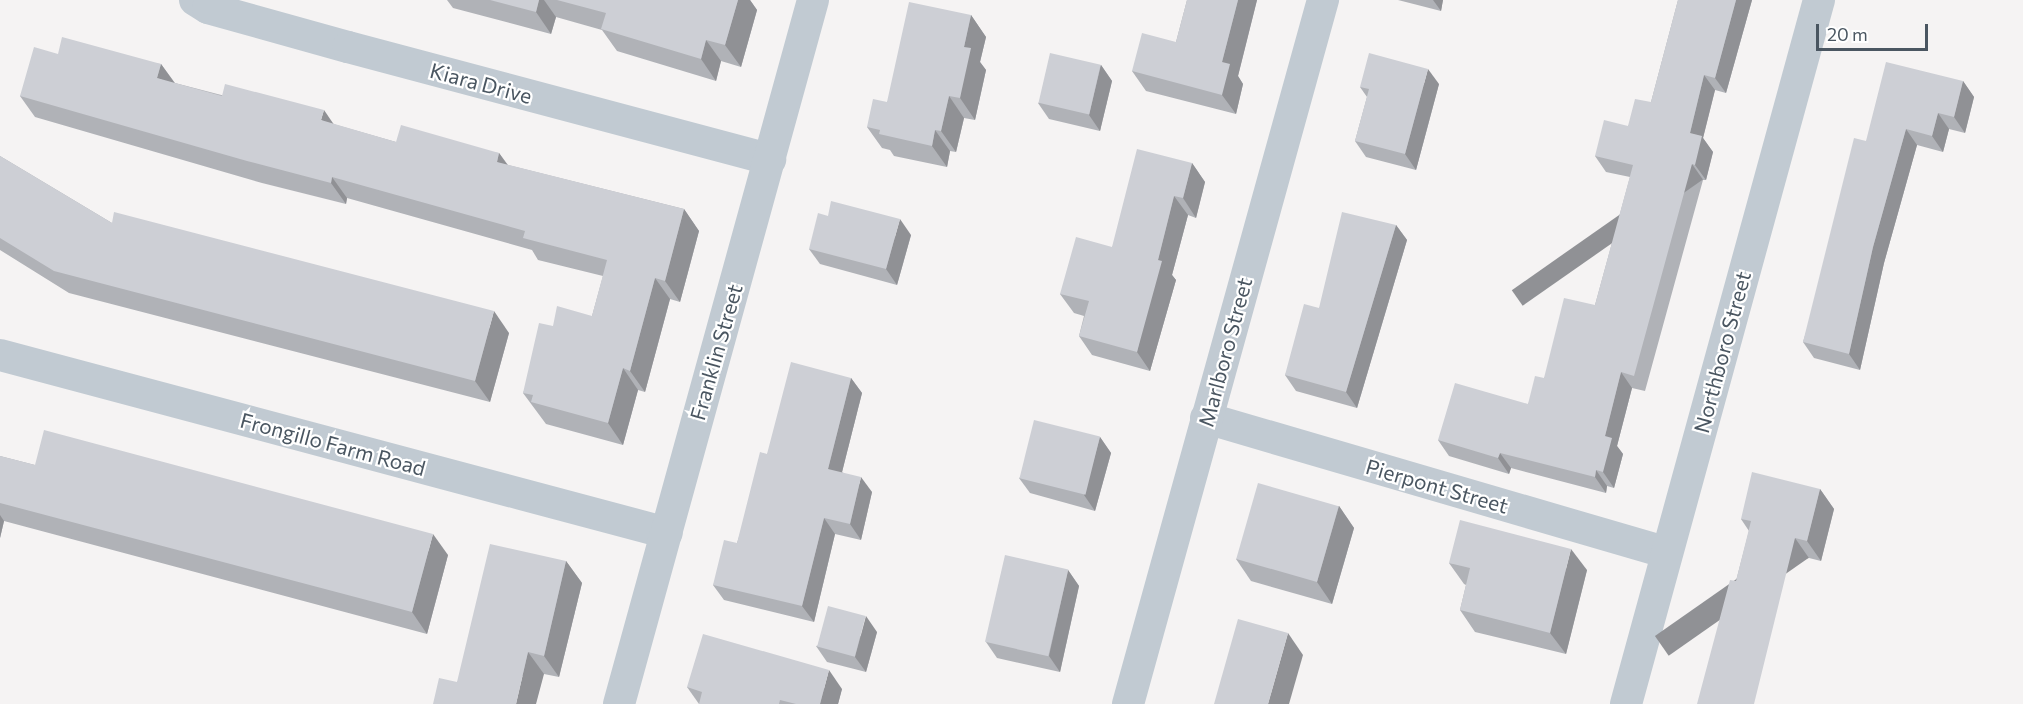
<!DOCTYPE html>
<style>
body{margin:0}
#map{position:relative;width:2023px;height:704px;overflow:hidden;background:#f5f3f3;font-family:Commissioner,sans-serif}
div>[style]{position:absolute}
.minor>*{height:32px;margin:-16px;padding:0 16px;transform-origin:16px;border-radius:16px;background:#c1cad2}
.wall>*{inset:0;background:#b0b2b7}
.shaded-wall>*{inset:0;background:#909195;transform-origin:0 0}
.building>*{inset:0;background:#cdcfd5;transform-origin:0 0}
span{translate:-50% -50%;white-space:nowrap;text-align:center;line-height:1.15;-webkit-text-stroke:4.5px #fff;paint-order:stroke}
.street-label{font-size:21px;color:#4a5661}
.scale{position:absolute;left:1816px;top:24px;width:112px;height:27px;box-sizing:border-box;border:3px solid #4a5661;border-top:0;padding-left:8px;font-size:18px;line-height:21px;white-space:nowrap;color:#4a5661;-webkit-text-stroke:4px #fff;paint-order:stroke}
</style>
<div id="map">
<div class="minor">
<div style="left:195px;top:0;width:15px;rotate:32deg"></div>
<div style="left:208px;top:8px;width:145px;rotate:15.6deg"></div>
<div style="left:348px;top:47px;width:437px;rotate:14.9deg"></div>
<div style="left:0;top:355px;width:690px;rotate:14.94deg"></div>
<div style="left:1206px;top:418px;width:480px;rotate:16.3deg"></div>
<div style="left:619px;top:704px;width:730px;rotate:-74.59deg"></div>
<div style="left:1128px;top:704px;width:731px;rotate:-74.52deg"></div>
<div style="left:1626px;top:704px;width:730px;rotate:-74.67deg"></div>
</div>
<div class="wall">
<div style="clip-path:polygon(447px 0,750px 0,757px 10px,741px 67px,721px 61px,716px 81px,617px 51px,602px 30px,556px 17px,551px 34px,453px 8px)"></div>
<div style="clip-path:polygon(1187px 0,1257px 0,1238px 76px,1243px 84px,1236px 114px,1146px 91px,1132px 71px,1176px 42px)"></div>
<div style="clip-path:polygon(1398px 0,1443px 0,1441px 11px)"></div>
<div style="clip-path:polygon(1678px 0,1752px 0,1726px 93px,1715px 90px,1703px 138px,1713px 152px,1706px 180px,1703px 180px,1645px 391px,1632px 388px,1617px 446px,1623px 454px,1614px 488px,1607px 486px,1606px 493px,1511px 468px,1509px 474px,1449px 456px,1438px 440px,1528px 404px,1544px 378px,1595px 305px,1630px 177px,1606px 172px,1595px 156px,1628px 126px,1651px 102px)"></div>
<div style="clip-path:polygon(971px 15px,986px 37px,980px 62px,986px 70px,975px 120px,964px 118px,956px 152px,950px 151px,947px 167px,894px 156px,890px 150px,882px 148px,867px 127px,887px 102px)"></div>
<div style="clip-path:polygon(58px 54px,161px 64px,175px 83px,333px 124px,396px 142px,499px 153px,508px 165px,684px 209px,699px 231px,680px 302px,670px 299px,645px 392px,638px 390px,623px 445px,546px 424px,523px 393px,553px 326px,592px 316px,603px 276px,538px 260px,532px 250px,347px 198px,346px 204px,262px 183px,35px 117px,20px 96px)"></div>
<div style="clip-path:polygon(1101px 65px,1112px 81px,1100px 131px,1049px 119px,1038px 103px)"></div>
<div style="clip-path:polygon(1963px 81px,1974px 97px,1965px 133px,1949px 129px,1943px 152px,1917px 145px,1884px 263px,1860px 370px,1814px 358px,1803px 342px,1866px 141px)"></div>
<div style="clip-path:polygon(1439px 84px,1416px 170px,1366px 157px,1355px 141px,1367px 97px,1360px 87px)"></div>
<div style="clip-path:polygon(0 156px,112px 223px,509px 333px,490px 402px,69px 293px,0 250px)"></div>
<div style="clip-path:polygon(1192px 163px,1205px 182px,1196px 218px,1188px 215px,1172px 275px,1176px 280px,1150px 371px,1092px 355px,1079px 336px,1084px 316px,1074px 313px,1060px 294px,1112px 247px)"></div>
<div style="clip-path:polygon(1396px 225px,1407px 240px,1357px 408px,1296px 391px,1285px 375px,1319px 308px)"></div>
<div style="clip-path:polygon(911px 235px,897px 285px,820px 264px,809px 249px)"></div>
<div style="clip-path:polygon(851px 378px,862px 393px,842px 472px,872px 492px,861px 540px,835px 534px,814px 622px,724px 600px,713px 585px,737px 543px,767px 454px)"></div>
<div style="clip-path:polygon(1100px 437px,1111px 453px,1095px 511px,1030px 493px,1019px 478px)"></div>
<div style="clip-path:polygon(0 456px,35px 465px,448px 555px,427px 634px,4px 521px,0 538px)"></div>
<div style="clip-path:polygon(1820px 489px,1834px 509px,1821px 561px,1809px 558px,1736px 581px,1749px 531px,1741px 519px)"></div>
<div style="clip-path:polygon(1339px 506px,1354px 528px,1332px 604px,1251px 581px,1236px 559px)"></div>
<div style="clip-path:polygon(566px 561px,582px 583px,559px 677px,544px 674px,457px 682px)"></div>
<div style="clip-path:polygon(1449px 563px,1587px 570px,1566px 654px,1475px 632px,1460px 610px,1466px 585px,1464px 584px)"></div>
<div style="clip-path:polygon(1068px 570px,1079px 586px,1060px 672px,997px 658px,986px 642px)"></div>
<div style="clip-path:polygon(877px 632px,866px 672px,827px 662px,816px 646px)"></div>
<div style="clip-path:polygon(687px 687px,842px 689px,838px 704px,699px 704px)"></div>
</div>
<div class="shaded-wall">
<div style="clip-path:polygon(539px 0,544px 0,556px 17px,551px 34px,536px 12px)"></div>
<div style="clip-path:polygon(738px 0,750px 0,757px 10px,741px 67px,725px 45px)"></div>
<div style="clip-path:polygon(1238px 0,1257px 0,1238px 76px,1243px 84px,1236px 114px,1222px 95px,1222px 62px)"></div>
<div style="clip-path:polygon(1433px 0,1443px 0,1441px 11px)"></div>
<div style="clip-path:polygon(1736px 0,1752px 0,1726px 93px,1715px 78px)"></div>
<div style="clip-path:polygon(971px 15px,986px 37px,980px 62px,986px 70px,975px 120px,960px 98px,964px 47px)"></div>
<div style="clip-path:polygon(706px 40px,721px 61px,716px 81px,701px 59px)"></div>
<div style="clip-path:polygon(161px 64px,176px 85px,157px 78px)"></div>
<div style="clip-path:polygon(1101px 65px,1112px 81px,1100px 131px,1089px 115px)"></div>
<div style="clip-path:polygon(1428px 69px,1439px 84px,1416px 170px,1405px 154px)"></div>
<div style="clip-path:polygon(1704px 75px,1715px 90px,1703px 138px,1713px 152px,1706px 180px,1695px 165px,1690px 133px)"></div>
<div style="clip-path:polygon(1963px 81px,1974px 97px,1965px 133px,1954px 117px)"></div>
<div style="clip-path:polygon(949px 96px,964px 118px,956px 152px,941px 131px)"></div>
<div style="clip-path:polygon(324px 110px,339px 132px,321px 120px)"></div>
<div style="clip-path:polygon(1938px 113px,1949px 129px,1943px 152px,1932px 136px)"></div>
<div style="clip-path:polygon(1906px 129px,1917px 145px,1884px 263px,1860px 370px,1849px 354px,1873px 247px)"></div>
<div style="clip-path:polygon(935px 130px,950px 151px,947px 167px,932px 146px)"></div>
<div style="clip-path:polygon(499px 153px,514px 174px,497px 162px)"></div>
<div style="clip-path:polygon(1192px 163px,1205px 182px,1196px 218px,1183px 198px)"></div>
<div style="left:1692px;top:164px;width:19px;height:220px;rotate:55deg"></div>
<div style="clip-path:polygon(332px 177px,347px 198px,346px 204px,331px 183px)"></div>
<div style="clip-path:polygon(1174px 196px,1188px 215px,1172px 275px,1176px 280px,1150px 371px,1137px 352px,1158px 260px)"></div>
<div style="clip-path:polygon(684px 209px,699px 231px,680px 302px,665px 281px)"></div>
<div style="clip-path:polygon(900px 219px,911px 235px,897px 285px,886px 269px)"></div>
<div style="clip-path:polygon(1396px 225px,1407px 240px,1357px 408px,1346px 392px)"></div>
<div style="clip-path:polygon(655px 278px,670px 299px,645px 392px,630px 371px)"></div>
<div style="clip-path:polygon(494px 311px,509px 333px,490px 402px,475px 381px)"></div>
<div style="clip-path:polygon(623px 368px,638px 390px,623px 445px,608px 423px)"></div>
<div style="clip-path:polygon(1621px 372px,1632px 388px,1617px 446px,1623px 454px,1614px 488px,1603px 472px,1605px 436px)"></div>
<div style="clip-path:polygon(851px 378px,862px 393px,839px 484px,828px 469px)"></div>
<div style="clip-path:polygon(1100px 437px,1111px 453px,1095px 511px,1084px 495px)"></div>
<div style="clip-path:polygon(1500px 453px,1511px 468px,1509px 474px,1498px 458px)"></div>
<div style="clip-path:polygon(1596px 470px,1607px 486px,1606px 493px,1595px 477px)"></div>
<div style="clip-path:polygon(861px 477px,872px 492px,861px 540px,850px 524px)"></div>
<div style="clip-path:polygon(1820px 489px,1834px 509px,1821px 561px,1807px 541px)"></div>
<div style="clip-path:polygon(1339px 506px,1354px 528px,1332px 604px,1317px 582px)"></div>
<div style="clip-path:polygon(0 515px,4px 521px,0 538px)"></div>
<div style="clip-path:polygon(824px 518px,835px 534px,814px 622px,802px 606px)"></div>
<div style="clip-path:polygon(433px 534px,448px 555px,427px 634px,412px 612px)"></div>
<div style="left:1795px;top:538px;width:24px;height:171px;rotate:55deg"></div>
<div style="clip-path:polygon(1571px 549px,1587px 570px,1566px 654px,1550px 633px)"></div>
<div style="clip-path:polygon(566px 561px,582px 583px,559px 677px,544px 656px)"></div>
<div style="clip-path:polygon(1068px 570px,1079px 586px,1060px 672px,1049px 656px)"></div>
<div style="clip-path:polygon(866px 616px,877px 632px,866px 672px,855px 657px)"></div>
<div style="clip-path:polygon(1288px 633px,1303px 655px,1289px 704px,1268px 704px)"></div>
<div style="clip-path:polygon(528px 652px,544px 674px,536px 704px,516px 704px)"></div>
<div style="clip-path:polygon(829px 670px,842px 689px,838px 704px,820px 704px)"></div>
</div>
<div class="building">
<div style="clip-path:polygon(490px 0,539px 0,536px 12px)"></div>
<div style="clip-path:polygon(557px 0,738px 0,725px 45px,706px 40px,701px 59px,601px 29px,606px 13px)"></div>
<div style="clip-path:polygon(1187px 0,1238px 0,1222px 62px,1230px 64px,1222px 95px,1132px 71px,1142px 33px,1176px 42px)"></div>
<div style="clip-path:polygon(1678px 0,1736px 0,1715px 78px,1704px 75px,1690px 133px,1702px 136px,1695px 165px,1692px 164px,1634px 376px,1621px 372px,1605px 436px,1612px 438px,1603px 472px,1596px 470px,1595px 477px,1500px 453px,1498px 458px,1438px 440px,1455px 383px,1528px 404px,1535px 376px,1544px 378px,1564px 298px,1595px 305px,1633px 165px,1595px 156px,1604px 120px,1628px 126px,1635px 99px,1651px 102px)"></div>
<div style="clip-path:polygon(909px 2px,971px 15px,964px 47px,971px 48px,960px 98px,949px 96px,941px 131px,935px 130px,932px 146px,879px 134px,880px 130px,867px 127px,873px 99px,887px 102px)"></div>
<div style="clip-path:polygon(62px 37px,161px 64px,157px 78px,222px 96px,225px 84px,324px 110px,321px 120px,396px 142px,401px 125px,499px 153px,497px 162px,684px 209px,665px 281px,655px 278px,630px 371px,623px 368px,608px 423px,531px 402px,533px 395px,523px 393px,539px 323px,553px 326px,557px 306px,592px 316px,607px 260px,523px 238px,525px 231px,332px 177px,331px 183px,247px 161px,20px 96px,34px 47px,58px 54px)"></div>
<div style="left:1050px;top:53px;width:52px;height:51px;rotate:13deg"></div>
<div style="clip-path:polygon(1369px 53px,1428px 69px,1405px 154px,1355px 141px,1369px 89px,1360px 87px)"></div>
<div style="clip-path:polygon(1886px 62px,1963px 81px,1954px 117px,1938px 113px,1932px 136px,1906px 129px,1873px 247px,1849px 354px,1803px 342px,1854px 138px,1866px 141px)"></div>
<div style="clip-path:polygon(1137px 149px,1192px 163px,1183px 198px,1174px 196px,1158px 260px,1162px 261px,1137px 352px,1079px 336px,1089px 301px,1060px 294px,1076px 237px,1112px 247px)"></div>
<div style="clip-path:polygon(0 156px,112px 223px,114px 212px,494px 311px,475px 381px,54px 271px,0 238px)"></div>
<div style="clip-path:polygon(831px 201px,900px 219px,886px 269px,809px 249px,818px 213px,828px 216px)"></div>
<div style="clip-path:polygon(1342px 212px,1396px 225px,1346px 392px,1285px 375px,1304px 304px,1319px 308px)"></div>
<div style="clip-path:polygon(791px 362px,851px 378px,828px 469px,861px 477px,850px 524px,824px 518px,802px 606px,713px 585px,724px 540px,737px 543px,760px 452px,767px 454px)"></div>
<div style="left:1034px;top:420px;width:68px;height:60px;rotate:14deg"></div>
<div style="clip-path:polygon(44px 430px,433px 534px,412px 612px,0 503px,0 456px,35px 465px)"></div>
<div style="clip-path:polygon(1752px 472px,1820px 489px,1807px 541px,1795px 538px,1754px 704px,1697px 704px,1730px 580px,1736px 581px,1751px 521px,1741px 519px)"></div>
<div style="left:1258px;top:483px;width:84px;height:79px;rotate:16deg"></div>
<div style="clip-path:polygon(1460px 520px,1571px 549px,1550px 633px,1460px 610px,1470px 568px,1449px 563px)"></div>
<div style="clip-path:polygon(490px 544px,566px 561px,544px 656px,528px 652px,516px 704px,433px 704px,439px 678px,457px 682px)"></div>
<div style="left:1005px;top:555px;width:65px;height:89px;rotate:13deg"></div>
<div style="left:828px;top:606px;width:39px;height:42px;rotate:15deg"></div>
<div style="clip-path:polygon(1238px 619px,1288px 633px,1268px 704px,1214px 704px)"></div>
<div style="clip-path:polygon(703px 634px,829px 670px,820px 704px,796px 704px,780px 700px,779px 704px,699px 704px,702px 692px,687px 687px)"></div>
</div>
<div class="street-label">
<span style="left:481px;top:83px;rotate:15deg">Kiara Drive</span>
<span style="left:716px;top:352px;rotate:-74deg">Franklin Street</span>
<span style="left:1225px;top:352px;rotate:-75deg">Marlboro Street</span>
<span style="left:1722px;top:352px;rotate:-75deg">Northboro Street</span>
<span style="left:333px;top:444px;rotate:15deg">Frongillo Farm Road</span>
<span style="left:1437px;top:486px;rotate:16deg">Pierpont Street</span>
</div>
<div class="scale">20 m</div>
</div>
